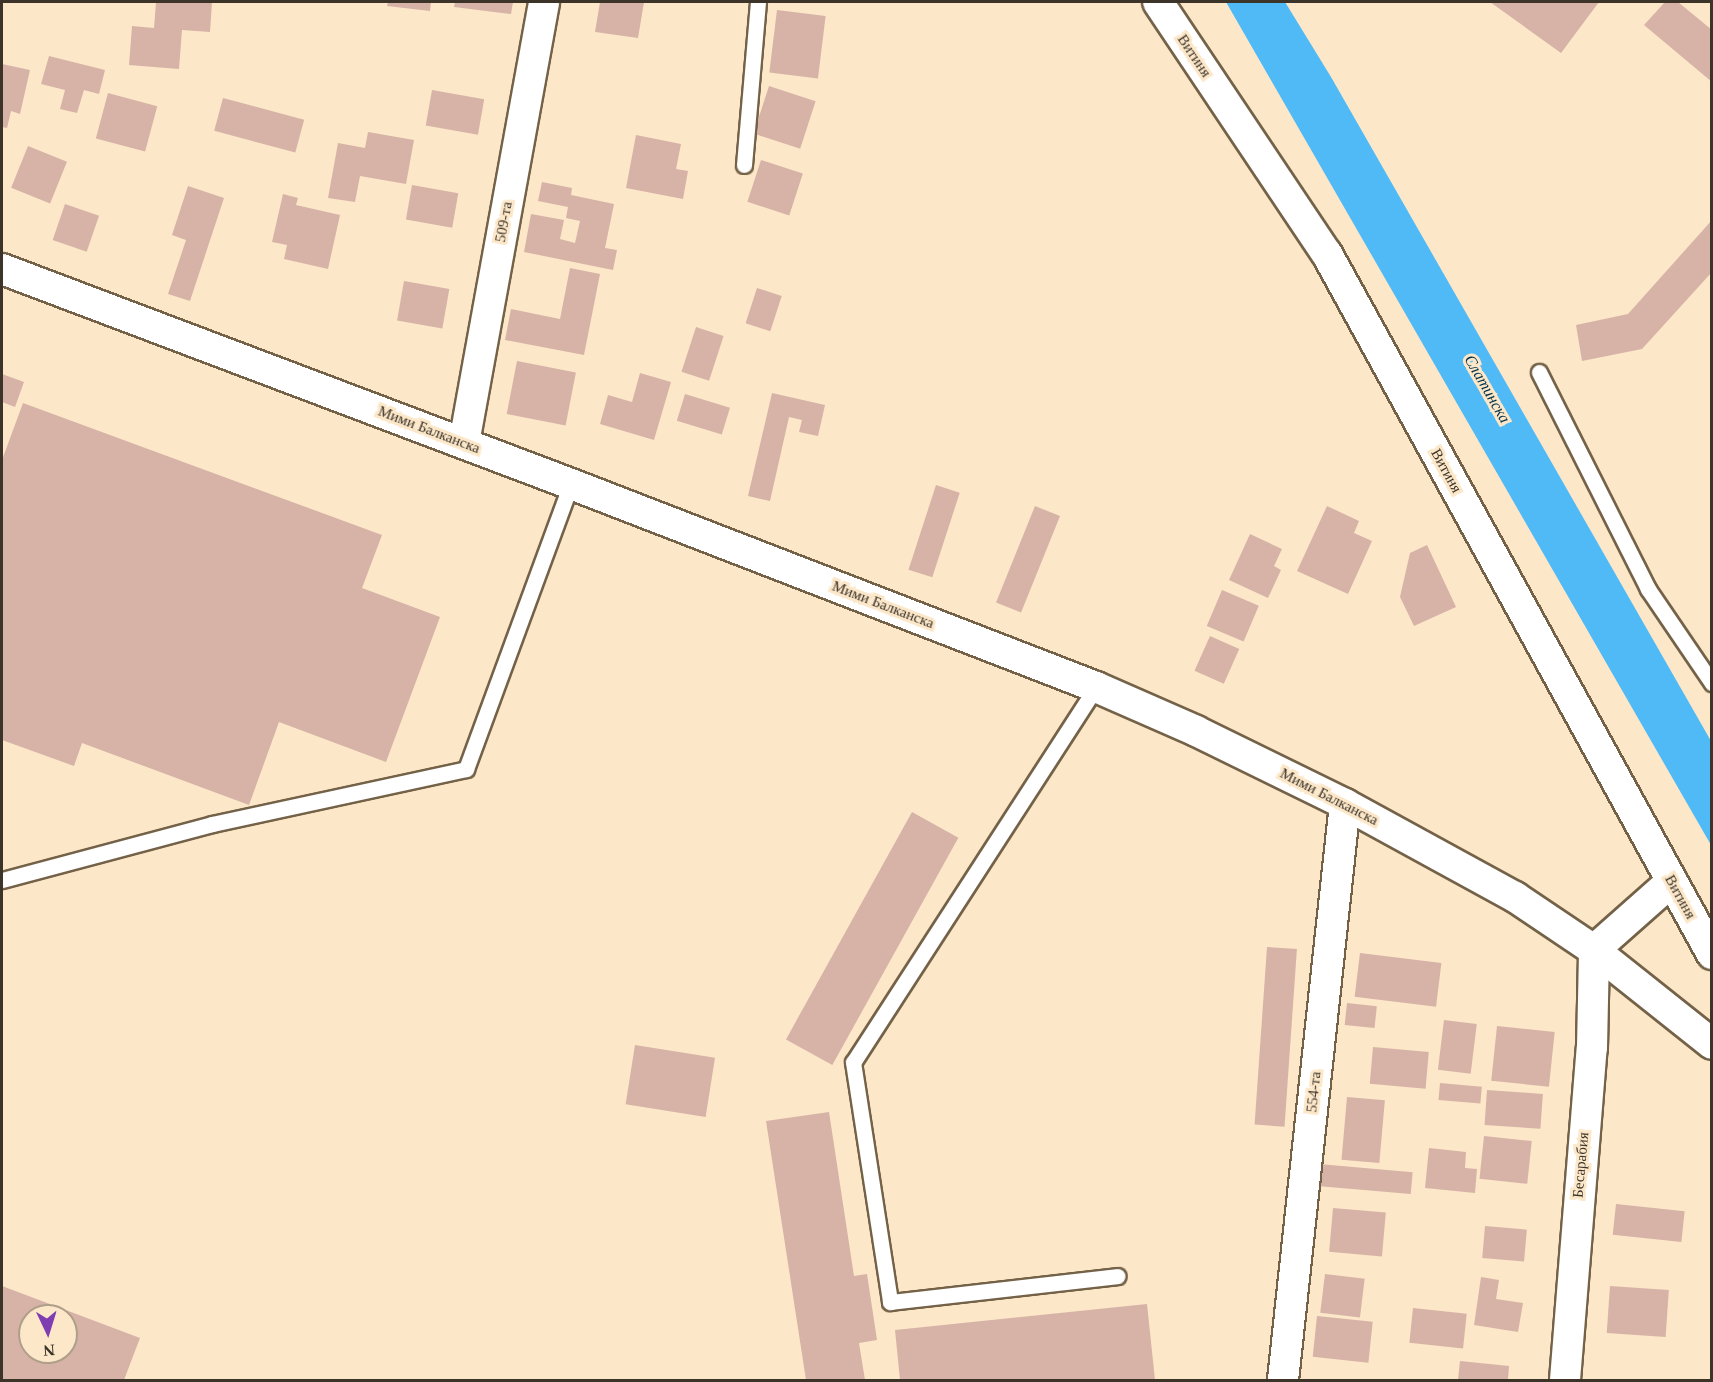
<!DOCTYPE html>
<meta charset="utf-8">
<style>
body{margin:0}
#map{position:relative;width:1713px;height:1382px;overflow:hidden;background:#fce7c9;font-family:Georgia,serif}
div>[style]{position:absolute}
.water>*{inset:0;background:#4fbaf5}
.building>*{inset:0;background:#d7b3a7;transform-origin:0 0}
.roads{filter:drop-shadow(2px 0 #746248) drop-shadow(-2px 0 #746248) drop-shadow(0 2px #746248) drop-shadow(0 -2px #746248)}
.lane>*{height:15px;margin:-7.5px;padding:0 7.5px;transform-origin:7.5px;border-radius:7.5px;background:#fff}
.street>*{height:30px;margin:-15px;padding:0 15px;transform-origin:15px;border-radius:15px;background:#fff}
span{translate:-50% -50%;white-space:nowrap;text-align:center;line-height:1.15;-webkit-text-stroke:6px #fce7c9;paint-order:stroke}
.street-label{font-size:15px;color:#3c3429}
.water-label{font-size:16px;color:#003148;font-style:italic}
.frame{position:absolute;inset:0;border:3px solid #3c3429;pointer-events:none}
.north{position:absolute;left:18px;top:1304px;width:60px;height:60px;box-sizing:border-box;background:#fce7c9;border:2px solid #af9f89;border-radius:50%;rotate:176deg;font-size:16px;font-weight:700;line-height:24px;text-align:center;color:#3c3429}
.north::after{content:'';display:block;margin:auto;width:21px;height:27px;background:#7e3db1;clip-path:polygon(50% 0,100% 100%,50% 72%,0 100%)}
</style>
<div id="map">
<div class="water">
<div style="clip-path:polygon(1226px 2px,1285px 2px,1331px 77px,1711px 741px,1711px 845px)"></div>
</div>
<div class="building">
<div style="clip-path:polygon(156px 2px,212px 2px,210px 32px,182px 30px,179px 69px,129px 65px,132px 26px,154px 28px)"></div>
<div style="clip-path:polygon(388px 2px,431px 2px,430px 11px,387px 6px)"></div>
<div style="clip-path:polygon(455px 2px,513px 2px,511px 14px,454px 7px)"></div>
<div style="clip-path:polygon(600px 2px,644px 2px,638px 38px,595px 32px)"></div>
<div style="clip-path:polygon(1490px 2px,1599px 2px,1561px 53px)"></div>
<div style="clip-path:polygon(1665px 2px,1678px 2px,1712px 30px,1712px 82px,1644px 25px)"></div>
<div style="left:777px;top:10px;width:49px;height:63px;rotate:7deg"></div>
<div style="clip-path:polygon(49px 56px,105px 70px,99px 94px,84px 90px,77px 113px,60px 109px,65px 90px,41px 84px)"></div>
<div style="clip-path:polygon(2px 64px,30px 70px,20px 114px,11px 111px,7px 128px,2px 127px)"></div>
<div style="left:769px;top:86px;width:49px;height:50px;rotate:18deg"></div>
<div style="left:432px;top:90px;width:53px;height:36px;rotate:10deg"></div>
<div style="left:108px;top:93px;width:51px;height:47px;rotate:15deg"></div>
<div style="left:223px;top:98px;width:84px;height:34px;rotate:15deg"></div>
<div style="clip-path:polygon(368px 132px,414px 140px,406px 184px,360px 176px,355px 202px,328px 198px,338px 143px,365px 148px)"></div>
<div style="clip-path:polygon(636px 135px,681px 144px,676px 169px,688px 171px,683px 199px,626px 188px)"></div>
<div style="left:28px;top:146px;width:42px;height:45px;rotate:22deg"></div>
<div style="left:761px;top:160px;width:44px;height:44px;rotate:18deg"></div>
<div style="clip-path:polygon(542px 182px,572px 188px,571px 195px,614px 204px,605px 248px,617px 250px,613px 270px,524px 252px,531px 214px,564px 220px,560px 239px,575px 243px,580px 221px,566px 218px,568px 207px,538px 201px)"></div>
<div style="left:412px;top:185px;width:47px;height:35px;rotate:10deg"></div>
<div style="clip-path:polygon(188px 186px,224px 198px,190px 301px,168px 294px,186px 240px,172px 235px)"></div>
<div style="clip-path:polygon(283px 194px,298px 198px,296px 205px,340px 215px,328px 269px,284px 259px,287px 245px,272px 242px)"></div>
<div style="left:65px;top:204px;width:36px;height:38px;rotate:19deg"></div>
<div style="clip-path:polygon(1712px 220px,1712px 272px,1642px 349px,1582px 361px,1576px 325px,1628px 314px)"></div>
<div style="clip-path:polygon(570px 268px,600px 274px,584px 355px,505px 340px,511px 309px,560px 319px)"></div>
<div style="left:404px;top:281px;width:46px;height:40px;rotate:10deg"></div>
<div style="left:757px;top:288px;width:26px;height:37px;rotate:18deg"></div>
<div style="left:696px;top:327px;width:29px;height:47px;rotate:18deg"></div>
<div style="left:517px;top:361px;width:60px;height:54px;rotate:11deg"></div>
<div style="clip-path:polygon(640px 373px,671px 382px,654px 440px,600px 424px,608px 395px,632px 402px)"></div>
<div style="clip-path:polygon(2px 374px,24px 382px,15px 407px,2px 402px)"></div>
<div style="clip-path:polygon(772px 393px,825px 405px,818px 436px,799px 432px,802px 420px,789px 417px,770px 501px,748px 496px)"></div>
<div style="left:685px;top:394px;width:47px;height:28px;rotate:17deg"></div>
<div style="clip-path:polygon(23px 403px,382px 535px,362px 588px,440px 617px,386px 762px,279px 722px,249px 805px,82px 743px,74px 766px,2px 740px,2px 460px)"></div>
<div style="left:936px;top:485px;width:25px;height:89px;rotate:18deg"></div>
<div style="left:1035px;top:506px;width:27px;height:104px;rotate:22deg"></div>
<div style="clip-path:polygon(1327px 506px,1359px 521px,1354px 533px,1372px 541px,1348px 594px,1297px 571px)"></div>
<div style="clip-path:polygon(1250px 534px,1282px 549px,1274px 566px,1281px 570px,1268px 598px,1229px 580px)"></div>
<div style="clip-path:polygon(1427px 545px,1456px 607px,1414px 626px,1400px 597px,1410px 553px)"></div>
<div style="left:1222px;top:590px;width:40px;height:39px;rotate:23deg"></div>
<div style="left:1210px;top:636px;width:32px;height:38px;rotate:24deg"></div>
<div style="left:912px;top:812px;width:53px;height:260px;rotate:29deg"></div>
<div style="left:1267px;top:947px;width:30px;height:178px;rotate:4deg"></div>
<div style="left:1360px;top:953px;width:82px;height:44px;rotate:7deg"></div>
<div style="left:1347px;top:1003px;width:30px;height:22px;rotate:6deg"></div>
<div style="left:1444px;top:1020px;width:33px;height:50px;rotate:7deg"></div>
<div style="left:1497px;top:1026px;width:58px;height:55px;rotate:6deg"></div>
<div style="left:635px;top:1045px;width:81px;height:60px;rotate:9deg"></div>
<div style="left:1373px;top:1047px;width:56px;height:37px;rotate:5deg"></div>
<div style="left:1440px;top:1083px;width:42px;height:17px;rotate:5deg"></div>
<div style="left:1487px;top:1090px;width:56px;height:35px;rotate:4deg"></div>
<div style="left:1347px;top:1097px;width:38px;height:63px;rotate:5deg"></div>
<div style="clip-path:polygon(829px 1112px,854px 1276px,867px 1274px,877px 1340px,859px 1343px,865px 1380px,806px 1380px,766px 1121px)"></div>
<div style="left:1484px;top:1136px;width:48px;height:43px;rotate:6deg"></div>
<div style="clip-path:polygon(1429px 1148px,1466px 1152px,1465px 1168px,1477px 1169px,1475px 1193px,1425px 1188px)"></div>
<div style="left:1319px;top:1164px;width:94px;height:22px;rotate:5deg"></div>
<div style="left:1616px;top:1204px;width:69px;height:31px;rotate:6deg"></div>
<div style="left:1333px;top:1208px;width:53px;height:44px;rotate:5deg"></div>
<div style="left:1485px;top:1226px;width:42px;height:32px;rotate:5deg"></div>
<div style="left:1325px;top:1274px;width:40px;height:39px;rotate:7deg"></div>
<div style="clip-path:polygon(1481px 1277px,1499px 1280px,1496px 1299px,1523px 1303px,1518px 1332px,1474px 1325px)"></div>
<div style="clip-path:polygon(evenodd,2px 1286px,140px 1338px,124px 1380px,2px 1380px,2px 1286px,30px 1316px,66px 1316px,66px 1352px,30px 1352px,30px 1316px)"></div>
<div style="left:1610px;top:1286px;width:59px;height:47px;rotate:4deg"></div>
<div style="clip-path:polygon(1147px 1304px,1155px 1380px,900px 1380px,895px 1330px)"></div>
<div style="left:1413px;top:1308px;width:54px;height:35px;rotate:6deg"></div>
<div style="left:1317px;top:1316px;width:56px;height:41px;rotate:6deg"></div>
<div style="clip-path:polygon(1460px 1361px,1509px 1366px,1508px 1380px,1458px 1380px)"></div>
</div>
<div class="roads">
<div class="lane">
<div style="left:744px;top:165px;width:164px;rotate:-85.1deg"></div>
<div style="left:1539px;top:372px;width:243px;rotate:63.3deg"></div>
<div style="left:1648px;top:589px;width:114px;rotate:55.8deg"></div>
<div style="left:1096px;top:687px;width:447px;rotate:122.9deg"></div>
<div style="left:853px;top:1062px;width:243px;rotate:81.2deg"></div>
<div style="left:890px;top:1302px;width:229px;rotate:-6.5deg"></div>
<div style="left:2px;top:880px;width:217px;rotate:-14.9deg"></div>
<div style="left:212px;top:824px;width:260px;rotate:-12.2deg"></div>
<div style="left:466px;top:769px;width:304px;rotate:-69.8deg"></div>
</div>
<div class="street">
<div style="left:1158px;top:2px;width:303px;rotate:56.2deg"></div>
<div style="left:1327px;top:254px;width:799px;rotate:61.19deg"></div>
<div style="left:2px;top:269px;width:608px;rotate:20.7deg"></div>
<div style="left:571px;top:484px;width:563px;rotate:21.14deg"></div>
<div style="left:1096px;top:687px;width:109px;rotate:23.7deg"></div>
<div style="left:1196px;top:731px;width:166px;rotate:26.1deg"></div>
<div style="left:1345px;top:804px;width:194px;rotate:28.7deg"></div>
<div style="left:1515px;top:897px;width:95px;rotate:33.9deg"></div>
<div style="left:1594px;top:950px;width:151px;rotate:38.5deg"></div>
<div style="left:464px;top:443px;width:448px;rotate:-79.7deg"></div>
<div style="left:1594px;top:950px;width:104px;rotate:-41.5deg"></div>
<div style="left:1283px;top:1380px;width:579px;rotate:-83.86deg"></div>
<div style="left:1565px;top:1380px;width:333px;rotate:-85.4deg"></div>
<div style="left:1592px;top:1048px;width:98px;rotate:-88.8deg"></div>
</div>
</div>
<div class="street-label">
<span style="left:1194px;top:56px;rotate:56deg">Витиня</span>
<span style="left:504px;top:222px;rotate:-80deg">509-та</span>
<span style="left:429px;top:430px;rotate:21deg">Мими Балканска</span>
<span style="left:1446px;top:471px;rotate:61deg">Витиня</span>
<span style="left:883px;top:605px;rotate:21deg">Мими Балканска</span>
<span style="left:1329px;top:797px;rotate:27deg">Мими Балканска</span>
<span style="left:1680px;top:897px;rotate:61deg">Витиня</span>
<span style="left:1314px;top:1092px;rotate:-84deg">554-та</span>
<span style="left:1581px;top:1165px;rotate:-85deg">Бесарабия</span>
</div>
<div class="water-label">
<span style="left:1487px;top:389px;rotate:60deg">Слатинска</span>
</div>
<div class="frame"></div>
<div class="north">N</div>
</div>
